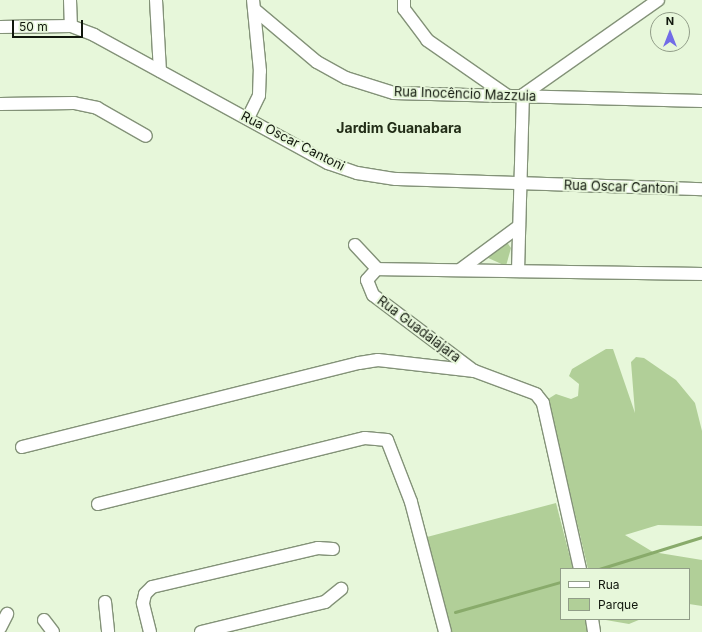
<!DOCTYPE html>
<meta charset="utf-8">
<style>
body{margin:0}
#map{position:relative;width:702px;height:632px;overflow:hidden;background:#e7f7da;font-family:Inter,sans-serif}
div>[style]{position:absolute}
.green>*{inset:0;background:#b1cf98}
.stream>*{height:3px;margin:-1.5px;padding:0 1.5px;transform-origin:1.5px;border-radius:1.5px;background:#89ab6b}
.roads{filter:drop-shadow(1px 0 #839278) drop-shadow(-1px 0 #839278) drop-shadow(0 1px #839278) drop-shadow(0 -1px #839278)}
.minor>*{height:12px;margin:-6px;padding:0 6px;transform-origin:6px;border-radius:6px;background:#fff}
span{translate:-50% -50%;white-space:nowrap;text-align:center;line-height:1.15;-webkit-text-stroke:4px #e7f7da;paint-order:stroke}
.street-label{font-size:13px;color:#11170d}
.neighbourhood-label{font-size:14px;color:#222d17;font-weight:700}
.legend{position:absolute;left:560px;top:568px;width:130px;height:52px;box-sizing:border-box;background:#e7f7da;border:1px solid #919d88;margin:0;padding:5px 7px;list-style:none;font-size:12px;color:#11170d}
.legend li{display:flex;align-items:center;gap:8px;height:20px}
.legend b{width:20px;border:1px solid #919d88}
.north{position:absolute;left:650px;top:12px;width:40px;height:40px;box-sizing:border-box;background:#e7f7da;border:1px solid #919d88;border-radius:50%;rotate:0deg;font-size:11px;font-weight:700;line-height:16px;text-align:center;color:#11170d}
.north::after{content:'';display:block;margin:auto;width:14px;height:18px;background:#726ce7;clip-path:polygon(50% 0,100% 100%,50% 72%,0 100%)}
.scale{position:absolute;left:12px;top:20px;width:71px;height:18px;box-sizing:border-box;border:2px solid #11170d;border-top:0;padding-left:5px;font-size:12px;line-height:14px;white-space:nowrap;color:#11170d;-webkit-text-stroke:3px #e7f7da;paint-order:stroke}
</style>
<div id="map">
<div class="green">
<div style="clip-path:polygon(506px 241px,511px 248px,506px 266px,486px 257px)"></div>
<div style="clip-path:polygon(606px 349px,613px 349px,635px 413px,631px 362px,636px 357px,644px 358px,676px 380px,695px 403px,702px 431px,702px 526px,658px 525px,625px 535px,653px 552px,702px 560px,702px 606px,689px 604px,689px 569px,588px 569px,548px 399px,556px 394px,571px 399px,578px 396px,579px 384px,569px 376px,572px 369px)"></div>
<div style="clip-path:polygon(556px 503px,573px 569px,561px 569px,561px 619px,585px 619px,588px 632px,451px 632px,427px 537px)"></div>
<div style="clip-path:polygon(600px 619px,641px 619px,629px 624px)"></div>
</div>
<div class="stream">
<div style="left:599px;top:569px;width:108px;rotate:-17.3deg"></div>
<div style="left:455px;top:612px;width:109px;rotate:-15.9deg"></div>
</div>
<div class="roads">
<div class="minor">
<div style="left:70px;top:0;width:26px;rotate:88deg"></div>
<div style="left:156px;top:0;width:71px;rotate:86.8deg"></div>
<div style="left:404px;top:0;width:9px;rotate:90deg"></div>
<div style="left:404px;top:9px;width:39px;rotate:53deg"></div>
<div style="left:427px;top:40px;width:96px;rotate:34.8deg"></div>
<div style="left:254px;top:9px;width:82px;rotate:40.1deg"></div>
<div style="left:317px;top:62px;width:33px;rotate:29deg"></div>
<div style="left:346px;top:78px;width:50px;rotate:17.4deg"></div>
<div style="left:394px;top:93px;width:308px;rotate:1.5deg"></div>
<div style="left:0;top:27px;width:71px;rotate:-0.8deg"></div>
<div style="left:71px;top:26px;width:25px;rotate:21deg"></div>
<div style="left:94px;top:35px;width:267px;rotate:28.7deg"></div>
<div style="left:328px;top:163px;width:31px;rotate:19deg"></div>
<div style="left:357px;top:173px;width:39px;rotate:9deg"></div>
<div style="left:396px;top:179px;width:306px;rotate:1.9deg"></div>
<div style="left:0;top:104px;width:74px;rotate:-0.8deg"></div>
<div style="left:74px;top:103px;width:24px;rotate:12deg"></div>
<div style="left:97px;top:108px;width:56px;rotate:29.7deg"></div>
<div style="left:248px;top:118px;width:25px;rotate:-64deg"></div>
<div style="left:259px;top:95px;width:24px;rotate:-88deg"></div>
<div style="left:260px;top:71px;width:71px;rotate:-95.6deg"></div>
<div style="left:355px;top:245px;width:33px;rotate:47deg"></div>
<div style="left:461px;top:269px;width:71px;rotate:-36.4deg"></div>
<div style="left:518px;top:271px;width:176px;rotate:-88.4deg"></div>
<div style="left:523px;top:95px;width:165px;rotate:-35.1deg"></div>
<div style="left:22px;top:447px;width:347px;rotate:-14deg"></div>
<div style="left:359px;top:363px;width:19px;rotate:-9deg"></div>
<div style="left:378px;top:360px;width:97px;rotate:6.5deg"></div>
<div style="left:98px;top:504px;width:275px;rotate:-13.9deg"></div>
<div style="left:365px;top:438px;width:22px;rotate:5deg"></div>
<div style="left:387px;top:440px;width:66px;rotate:68.8deg"></div>
<div style="left:411px;top:502px;width:134px;rotate:75.3deg"></div>
<div style="left:580px;top:569px;width:170px;rotate:-102.6deg"></div>
<div style="left:543px;top:403px;width:11px;rotate:-128deg"></div>
<div style="left:536px;top:394px;width:66px;rotate:-159.6deg"></div>
<div style="left:474px;top:371px;width:126px;rotate:-143deg"></div>
<div style="left:373px;top:295px;width:16px;rotate:-112deg"></div>
<div style="left:367px;top:280px;width:15px;rotate:-48deg"></div>
<div style="left:377px;top:269px;width:325px;rotate:0.9deg"></div>
<div style="left:105px;top:602px;width:30px;rotate:84deg"></div>
<div style="left:592px;top:619px;width:13px;rotate:81deg"></div>
<div style="left:44px;top:620px;width:15px;rotate:53deg"></div>
<div style="left:0;top:628px;width:16px;rotate:-63deg"></div>
<div style="left:150px;top:632px;width:30px;rotate:-104deg"></div>
<div style="left:143px;top:603px;width:9px;rotate:-77deg"></div>
<div style="left:145px;top:594px;width:10px;rotate:-45deg"></div>
<div style="left:152px;top:587px;width:171px;rotate:-13.2deg"></div>
<div style="left:318px;top:548px;width:15px;rotate:4deg"></div>
<div style="left:201px;top:632px;width:128px;rotate:-13.6deg"></div>
<div style="left:325px;top:602px;width:21px;rotate:-39deg"></div>
</div>
</div>
<div class="street-label">
<span style="left:465px;top:94px;rotate:2deg">Rua Inocêncio Mazzuia</span>
<span style="left:293px;top:141px;rotate:27deg">Rua Oscar Cantoni</span>
<span style="left:621px;top:187px;rotate:2deg">Rua Oscar Cantoni</span>
<span style="left:419px;top:329px;rotate:37deg">Rua Guadalajara</span>
</div>
<div class="neighbourhood-label">
<span style="left:399px;top:128px">Jardim Guanabara</span>
</div>
<ul class="legend">
<li><b style="height:5px;background:#fff"></b>Rua</li>
<li><b style="height:11px;background:#b1cf98"></b>Parque</li>
</ul>
<div class="north">N</div>
<div class="scale">50 m</div>
</div>
